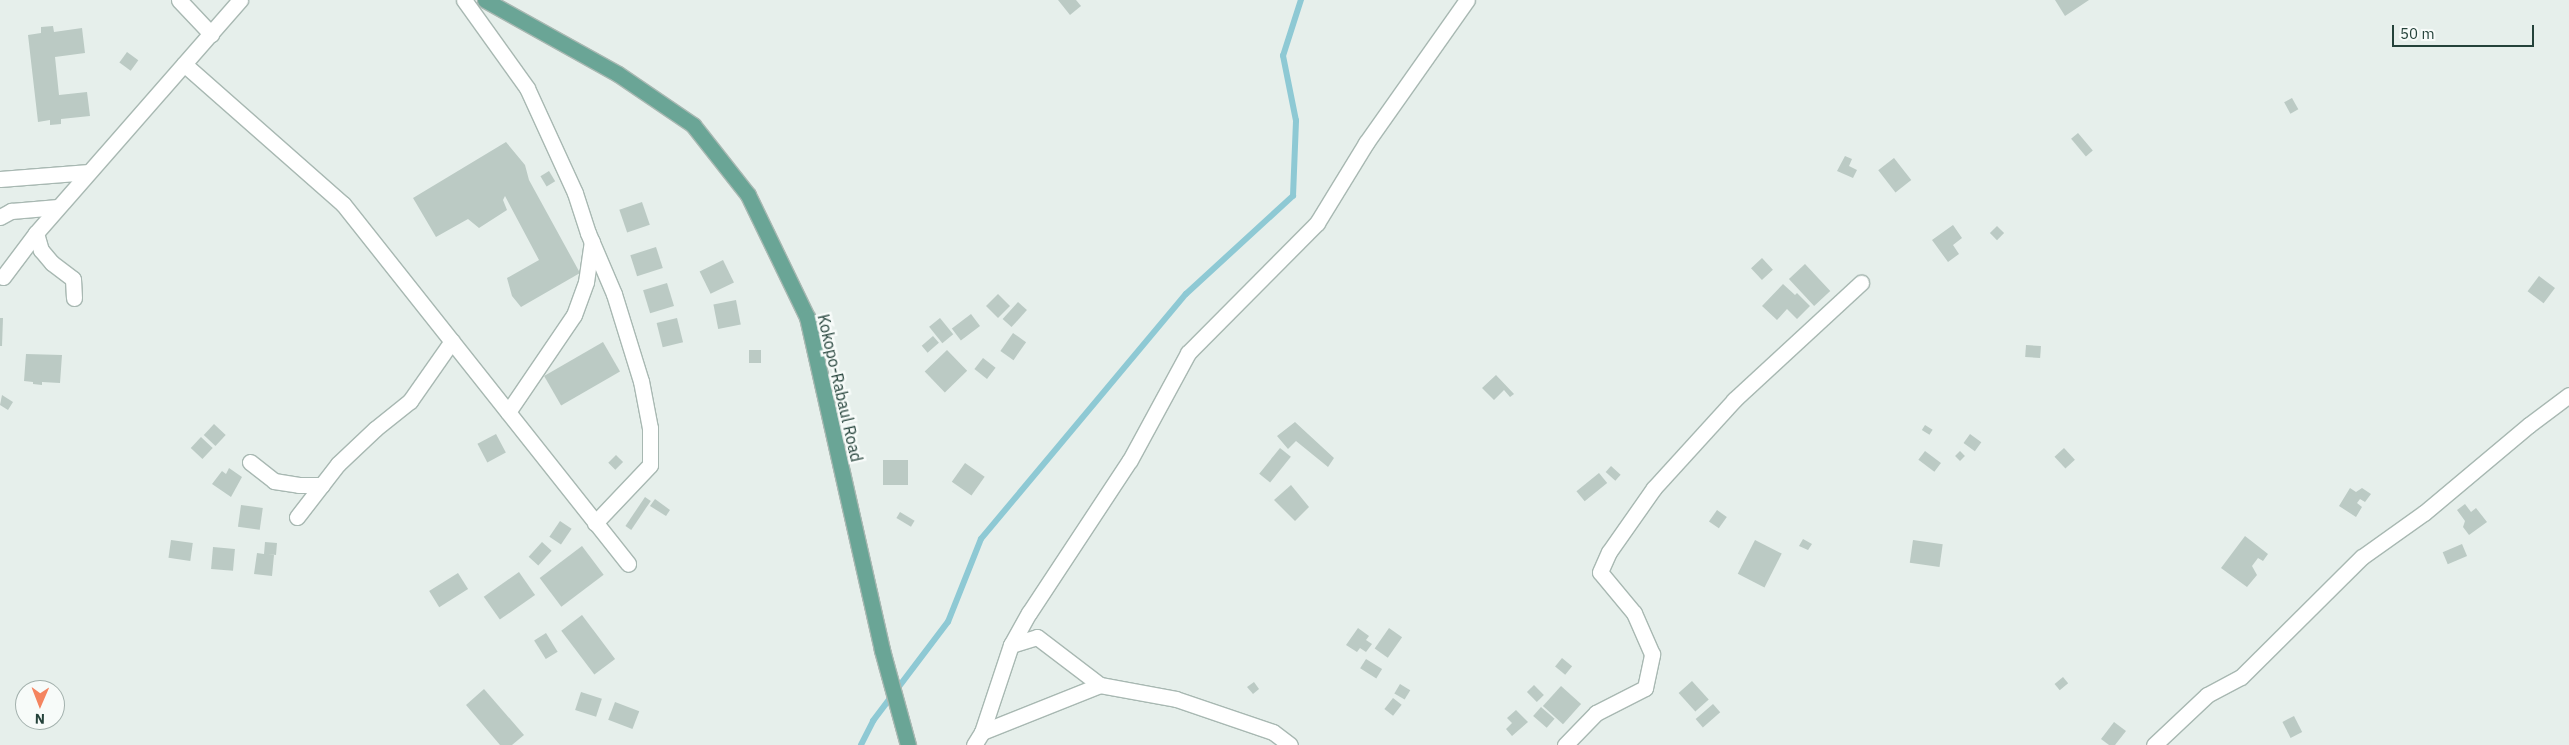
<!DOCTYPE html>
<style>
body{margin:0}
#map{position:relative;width:2569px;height:745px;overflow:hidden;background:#e6efeb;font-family:"IBM Plex Sans",sans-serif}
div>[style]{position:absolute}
.stream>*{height:5.5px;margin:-2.75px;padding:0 2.75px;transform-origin:2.75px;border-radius:2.75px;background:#8ec9d4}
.building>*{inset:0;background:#bbcac4;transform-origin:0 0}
.roads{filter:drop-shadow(1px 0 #a8b8b2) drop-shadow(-1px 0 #a8b8b2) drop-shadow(0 1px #a8b8b2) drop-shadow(0 -1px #a8b8b2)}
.minor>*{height:15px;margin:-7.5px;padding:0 7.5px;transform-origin:7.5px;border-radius:7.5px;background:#fff}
.primary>*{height:15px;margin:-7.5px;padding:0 7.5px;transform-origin:7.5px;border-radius:7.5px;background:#6aa596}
span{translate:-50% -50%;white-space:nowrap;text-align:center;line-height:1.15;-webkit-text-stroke:5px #f7fbf9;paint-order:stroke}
.street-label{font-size:16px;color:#24423a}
.north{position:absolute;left:15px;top:680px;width:50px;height:50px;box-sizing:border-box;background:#f7fbf9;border:1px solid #a3b1ad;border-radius:50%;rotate:181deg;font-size:14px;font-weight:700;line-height:20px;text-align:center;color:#24423a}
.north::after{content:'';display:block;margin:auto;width:18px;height:22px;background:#f4845f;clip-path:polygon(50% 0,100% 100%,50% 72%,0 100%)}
.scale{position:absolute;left:2392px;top:25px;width:142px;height:22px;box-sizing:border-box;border:2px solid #24423a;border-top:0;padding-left:6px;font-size:15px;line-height:18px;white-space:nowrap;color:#24423a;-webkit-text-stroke:4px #f7fbf9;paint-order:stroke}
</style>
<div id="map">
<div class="stream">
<div style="left:861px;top:745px;width:27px;rotate:-63deg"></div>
<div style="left:873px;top:721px;width:124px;rotate:-52.9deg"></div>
<div style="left:948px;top:622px;width:89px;rotate:-68.3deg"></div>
<div style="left:981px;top:539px;width:319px;rotate:-50.1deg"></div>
<div style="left:1186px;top:294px;width:145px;rotate:-42.5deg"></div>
<div style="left:1293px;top:196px;width:75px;rotate:-87.7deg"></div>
<div style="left:1296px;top:121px;width:66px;rotate:-101.3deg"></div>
<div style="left:1283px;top:56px;width:59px;rotate:-72.2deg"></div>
</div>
<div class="building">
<div style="clip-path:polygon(1058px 0,1076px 0,1081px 6px,1070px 15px)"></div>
<div style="clip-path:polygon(2055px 0,2089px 0,2065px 16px)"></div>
<div style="clip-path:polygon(53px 26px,54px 32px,82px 28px,85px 53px,55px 57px,59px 95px,87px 92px,90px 116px,61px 119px,61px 124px,50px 125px,50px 120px,38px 122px,28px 35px,41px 33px,41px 27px)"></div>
<div style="left:127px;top:52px;width:14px;height:13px;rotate:36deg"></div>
<div style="left:2292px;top:98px;width:13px;height:9px;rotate:61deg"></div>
<div style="left:2078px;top:133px;width:23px;height:9px;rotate:50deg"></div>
<div style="clip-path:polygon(506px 142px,525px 165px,529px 180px,580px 273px,521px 307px,512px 296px,507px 278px,539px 260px,505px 196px,503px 200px,507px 210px,479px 228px,468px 219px,436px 237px,413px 198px)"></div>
<div style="clip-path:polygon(1845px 156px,1852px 159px,1849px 166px,1857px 170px,1853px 178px,1837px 171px)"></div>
<div style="left:1894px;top:158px;width:28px;height:20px;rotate:52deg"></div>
<div style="left:549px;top:171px;width:12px;height:10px;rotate:59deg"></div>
<div style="left:642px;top:202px;width:24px;height:24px;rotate:71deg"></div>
<div style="clip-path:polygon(1953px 225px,1962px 238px,1953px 245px,1959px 254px,1948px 262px,1932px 240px)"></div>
<div style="left:1997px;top:226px;width:10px;height:10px;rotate:45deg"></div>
<div style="left:656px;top:247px;width:22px;height:27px;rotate:72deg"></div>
<div style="left:1762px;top:258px;width:16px;height:15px;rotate:47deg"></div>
<div style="left:723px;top:260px;width:25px;height:26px;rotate:64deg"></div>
<div style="left:1805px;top:264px;width:37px;height:22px;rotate:47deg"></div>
<div style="left:2539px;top:276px;width:20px;height:19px;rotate:37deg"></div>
<div style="left:667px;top:283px;width:24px;height:25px;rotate:73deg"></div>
<div style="clip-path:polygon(1783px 284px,1795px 295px,1797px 293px,1810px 306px,1797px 319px,1787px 309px,1777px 320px,1762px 306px)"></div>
<div style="left:998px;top:294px;width:17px;height:17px;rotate:45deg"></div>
<div style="left:736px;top:300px;width:25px;height:23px;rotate:79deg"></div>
<div style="left:1018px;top:302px;width:12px;height:23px;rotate:42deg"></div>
<div style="left:971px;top:314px;width:15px;height:24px;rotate:53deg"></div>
<div style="clip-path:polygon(0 318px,3px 318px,2px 346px,0 346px)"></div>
<div style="left:677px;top:318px;width:25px;height:21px;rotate:76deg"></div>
<div style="left:940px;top:318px;width:21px;height:14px;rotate:51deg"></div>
<div style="left:1013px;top:333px;width:16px;height:22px;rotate:35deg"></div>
<div style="left:933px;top:336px;width:9px;height:15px;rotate:49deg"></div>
<div style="left:603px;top:342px;width:34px;height:68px;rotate:60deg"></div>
<div style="left:2026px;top:345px;width:15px;height:12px;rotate:4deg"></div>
<div style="left:749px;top:350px;width:12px;height:13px"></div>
<div style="left:947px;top:350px;width:29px;height:31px;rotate:46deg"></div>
<div style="clip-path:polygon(26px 354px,62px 355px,60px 383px,42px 382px,42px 385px,33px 384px,33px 382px,24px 381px)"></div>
<div style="left:983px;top:358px;width:16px;height:14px;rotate:38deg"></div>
<div style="clip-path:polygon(1496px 375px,1514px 394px,1510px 397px,1504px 390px,1494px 400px,1482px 388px)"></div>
<div style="clip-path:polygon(2px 395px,13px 402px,8px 410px,0 405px)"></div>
<div style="clip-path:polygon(1295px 422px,1334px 458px,1328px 467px,1296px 441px,1288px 449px,1277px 436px)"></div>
<div style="left:214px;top:424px;width:16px;height:15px;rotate:43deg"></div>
<div style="left:1925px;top:425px;width:9px;height:6px;rotate:32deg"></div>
<div style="left:496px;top:434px;width:21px;height:21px;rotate:62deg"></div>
<div style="left:1970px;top:434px;width:14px;height:11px;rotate:36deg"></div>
<div style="left:201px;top:437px;width:16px;height:15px;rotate:43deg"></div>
<div style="left:1280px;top:448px;width:14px;height:33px;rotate:39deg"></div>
<div style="left:2064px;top:448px;width:16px;height:13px;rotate:47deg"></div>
<div style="left:1925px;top:451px;width:20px;height:11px;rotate:37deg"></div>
<div style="left:1960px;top:451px;width:7px;height:7px;rotate:45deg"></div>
<div style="left:616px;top:455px;width:10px;height:11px;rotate:45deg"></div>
<div style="left:908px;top:460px;width:25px;height:25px;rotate:90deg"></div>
<div style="left:965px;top:463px;width:24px;height:23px;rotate:35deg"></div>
<div style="left:1611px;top:466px;width:13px;height:8px;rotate:42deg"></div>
<div style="clip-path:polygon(229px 468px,242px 477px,231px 497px,212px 484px,222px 471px,226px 474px)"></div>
<div style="left:1599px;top:473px;width:13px;height:29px;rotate:51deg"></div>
<div style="clip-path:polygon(1291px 485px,1309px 507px,1295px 521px,1274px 500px)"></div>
<div style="clip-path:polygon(2350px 488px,2356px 492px,2362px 488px,2371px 494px,2365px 502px,2360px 499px,2357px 503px,2362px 507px,2356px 517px,2339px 506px)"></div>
<div style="left:645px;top:497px;width:7px;height:35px;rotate:34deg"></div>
<div style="clip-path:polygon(655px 499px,670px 510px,666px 516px,650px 506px)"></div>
<div style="clip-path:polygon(2465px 504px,2471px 512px,2476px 508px,2487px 522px,2469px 535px,2463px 527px,2465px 521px,2457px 510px)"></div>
<div style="left:241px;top:505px;width:22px;height:22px;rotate:8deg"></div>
<div style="left:1717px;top:510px;width:12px;height:14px;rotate:35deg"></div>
<div style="left:900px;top:512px;width:17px;height:7px;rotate:31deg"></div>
<div style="left:560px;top:521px;width:14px;height:19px;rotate:34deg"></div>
<div style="clip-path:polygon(2245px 536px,2268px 554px,2263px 561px,2258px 558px,2252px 566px,2257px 575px,2247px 587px,2221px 568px)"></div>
<div style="clip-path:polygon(1803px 539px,1812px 544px,1808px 550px,1799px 546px)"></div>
<div style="left:171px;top:540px;width:22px;height:18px;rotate:8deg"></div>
<div style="left:1755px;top:540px;width:30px;height:38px;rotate:27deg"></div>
<div style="left:1913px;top:540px;width:30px;height:23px;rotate:8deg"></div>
<div style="clip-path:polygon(265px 542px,277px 543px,276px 555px,268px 554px,274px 555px,272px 576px,254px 574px,257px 553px,264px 554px)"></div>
<div style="left:542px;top:542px;width:13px;height:20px;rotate:42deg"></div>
<div style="left:2462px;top:544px;width:13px;height:21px;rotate:67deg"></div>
<div style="left:582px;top:546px;width:36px;height:53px;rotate:53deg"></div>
<div style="left:213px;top:547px;width:22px;height:22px;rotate:5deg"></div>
<div style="left:519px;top:572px;width:28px;height:43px;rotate:55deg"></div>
<div style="left:458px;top:573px;width:19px;height:34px;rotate:58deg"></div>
<div style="left:582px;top:615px;width:55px;height:26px;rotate:53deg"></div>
<div style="clip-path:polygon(1358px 628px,1369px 636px,1366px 640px,1372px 644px,1366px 652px,1360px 648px,1357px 652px,1346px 645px)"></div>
<div style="left:1389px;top:628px;width:16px;height:25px;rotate:35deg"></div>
<div style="left:546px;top:633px;width:22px;height:14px;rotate:58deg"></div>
<div style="left:1562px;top:658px;width:13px;height:11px;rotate:39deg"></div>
<div style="left:1366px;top:659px;width:19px;height:11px;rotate:32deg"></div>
<div style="left:2063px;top:677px;width:8px;height:11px;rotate:50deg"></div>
<div style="left:1692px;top:681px;width:25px;height:18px;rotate:48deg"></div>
<div style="clip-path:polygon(1254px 682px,1259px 689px,1253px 694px,1247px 687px)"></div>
<div style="left:1400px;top:684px;width:12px;height:11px;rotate:31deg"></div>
<div style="left:1534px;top:685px;width:14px;height:10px;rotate:45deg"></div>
<div style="left:1561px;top:686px;width:27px;height:27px;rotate:42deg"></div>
<div style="clip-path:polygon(484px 689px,524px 735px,512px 745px,500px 745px,466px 705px)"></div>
<div style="left:581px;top:692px;width:22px;height:19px;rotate:18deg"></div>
<div style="left:1393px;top:698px;width:11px;height:14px;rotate:38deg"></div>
<div style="left:615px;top:702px;width:26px;height:19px;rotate:21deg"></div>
<div style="left:1713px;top:704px;width:11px;height:23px;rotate:49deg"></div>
<div style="left:1541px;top:707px;width:18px;height:12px;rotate:41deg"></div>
<div style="clip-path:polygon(1516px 710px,1528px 722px,1512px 736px,1506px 729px,1512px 723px,1507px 718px)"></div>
<div style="left:2294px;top:716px;width:18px;height:13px;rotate:63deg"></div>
<div style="clip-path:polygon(2114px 722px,2126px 731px,2115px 745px,2109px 745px,2101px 739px)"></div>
</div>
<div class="roads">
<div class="minor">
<div style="left:179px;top:0;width:47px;rotate:46.7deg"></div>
<div style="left:464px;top:0;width:108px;rotate:54.4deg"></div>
<div style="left:527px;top:88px;width:115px;rotate:65.4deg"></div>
<div style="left:575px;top:193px;width:42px;rotate:72deg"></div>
<div style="left:588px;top:233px;width:66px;rotate:66.9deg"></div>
<div style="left:614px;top:294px;width:91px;rotate:72.8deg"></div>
<div style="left:641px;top:381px;width:48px;rotate:79.2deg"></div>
<div style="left:650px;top:428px;width:37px;rotate:90deg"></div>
<div style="left:650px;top:465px;width:80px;rotate:133.5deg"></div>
<div style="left:184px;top:64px;width:212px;rotate:41.4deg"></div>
<div style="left:343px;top:204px;width:459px;rotate:51.6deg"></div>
<div style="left:0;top:179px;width:89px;rotate:-4.5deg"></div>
<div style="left:0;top:217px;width:13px;rotate:-29deg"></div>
<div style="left:11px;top:211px;width:47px;rotate:-4.9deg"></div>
<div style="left:36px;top:233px;width:18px;rotate:74deg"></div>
<div style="left:41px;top:250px;width:17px;rotate:50deg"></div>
<div style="left:52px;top:263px;width:26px;rotate:37deg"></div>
<div style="left:73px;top:279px;width:19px;rotate:87deg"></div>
<div style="left:3px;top:277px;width:55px;rotate:-53.1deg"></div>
<div style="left:36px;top:233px;width:310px;rotate:-48.8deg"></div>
<div style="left:508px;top:412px;width:117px;rotate:-55.8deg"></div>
<div style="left:574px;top:315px;width:35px;rotate:-70deg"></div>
<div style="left:586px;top:282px;width:41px;rotate:-81.7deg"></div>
<div style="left:250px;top:462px;width:31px;rotate:38deg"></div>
<div style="left:274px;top:481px;width:25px;rotate:9deg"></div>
<div style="left:299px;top:485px;width:23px"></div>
<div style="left:297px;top:517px;width:67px;rotate:-52.3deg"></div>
<div style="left:338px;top:464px;width:51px;rotate:-43.4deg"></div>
<div style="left:375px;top:429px;width:45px;rotate:-38.7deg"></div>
<div style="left:410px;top:401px;width:73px;rotate:-55deg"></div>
<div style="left:1011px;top:645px;width:37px;rotate:-61deg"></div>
<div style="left:1029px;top:613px;width:183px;rotate:-56.6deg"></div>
<div style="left:1130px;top:460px;width:122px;rotate:-61.5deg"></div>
<div style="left:1188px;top:353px;width:183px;rotate:-45.2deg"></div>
<div style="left:1317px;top:223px;width:94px;rotate:-58.5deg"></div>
<div style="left:1366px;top:143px;width:175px;rotate:-54.8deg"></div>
<div style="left:982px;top:732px;width:127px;rotate:-21.7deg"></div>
<div style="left:974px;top:745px;width:15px;rotate:-58deg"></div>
<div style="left:982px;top:732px;width:92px;rotate:-71.6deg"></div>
<div style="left:1011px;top:645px;width:27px;rotate:-17deg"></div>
<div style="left:1037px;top:637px;width:79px;rotate:37.3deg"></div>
<div style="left:1100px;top:685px;width:77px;rotate:10.4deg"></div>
<div style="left:1176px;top:699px;width:102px;rotate:18.8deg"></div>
<div style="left:1273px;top:732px;width:21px;rotate:37deg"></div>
<div style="left:1565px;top:745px;width:45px;rotate:-45.9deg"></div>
<div style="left:1596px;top:713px;width:55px;rotate:-27deg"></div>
<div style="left:1645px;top:688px;width:35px;rotate:-78deg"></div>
<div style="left:1652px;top:654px;width:45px;rotate:-113.7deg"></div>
<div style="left:1634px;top:613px;width:53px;rotate:-129.7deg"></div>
<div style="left:1600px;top:572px;width:22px;rotate:-66deg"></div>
<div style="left:1609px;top:552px;width:78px;rotate:-54.9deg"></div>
<div style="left:1654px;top:488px;width:119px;rotate:-47.7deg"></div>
<div style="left:1734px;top:400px;width:173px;rotate:-42.7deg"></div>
<div style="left:2154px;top:745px;width:73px;rotate:-43.3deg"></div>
<div style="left:2207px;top:695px;width:38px;rotate:-28deg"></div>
<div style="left:2241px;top:677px;width:170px;rotate:-44.8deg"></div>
<div style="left:2362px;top:557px;width:76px;rotate:-35.4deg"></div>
<div style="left:2424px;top:513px;width:137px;rotate:-40deg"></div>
<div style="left:2529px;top:425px;width:50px;rotate:-36.9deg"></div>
</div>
<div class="primary">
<div style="left:485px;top:0;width:152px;rotate:29.1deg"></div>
<div style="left:618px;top:74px;width:91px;rotate:34.2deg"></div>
<div style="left:693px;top:125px;width:89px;rotate:51.8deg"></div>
<div style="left:748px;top:195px;width:136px;rotate:64.2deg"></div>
<div style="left:807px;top:317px;width:341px;rotate:77.3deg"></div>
<div style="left:882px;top:650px;width:98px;rotate:74.7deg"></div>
</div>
</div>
<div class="street-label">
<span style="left:840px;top:388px;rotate:77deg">Kokopo-Rabaul Road</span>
</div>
<div class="north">N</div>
<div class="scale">50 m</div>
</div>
